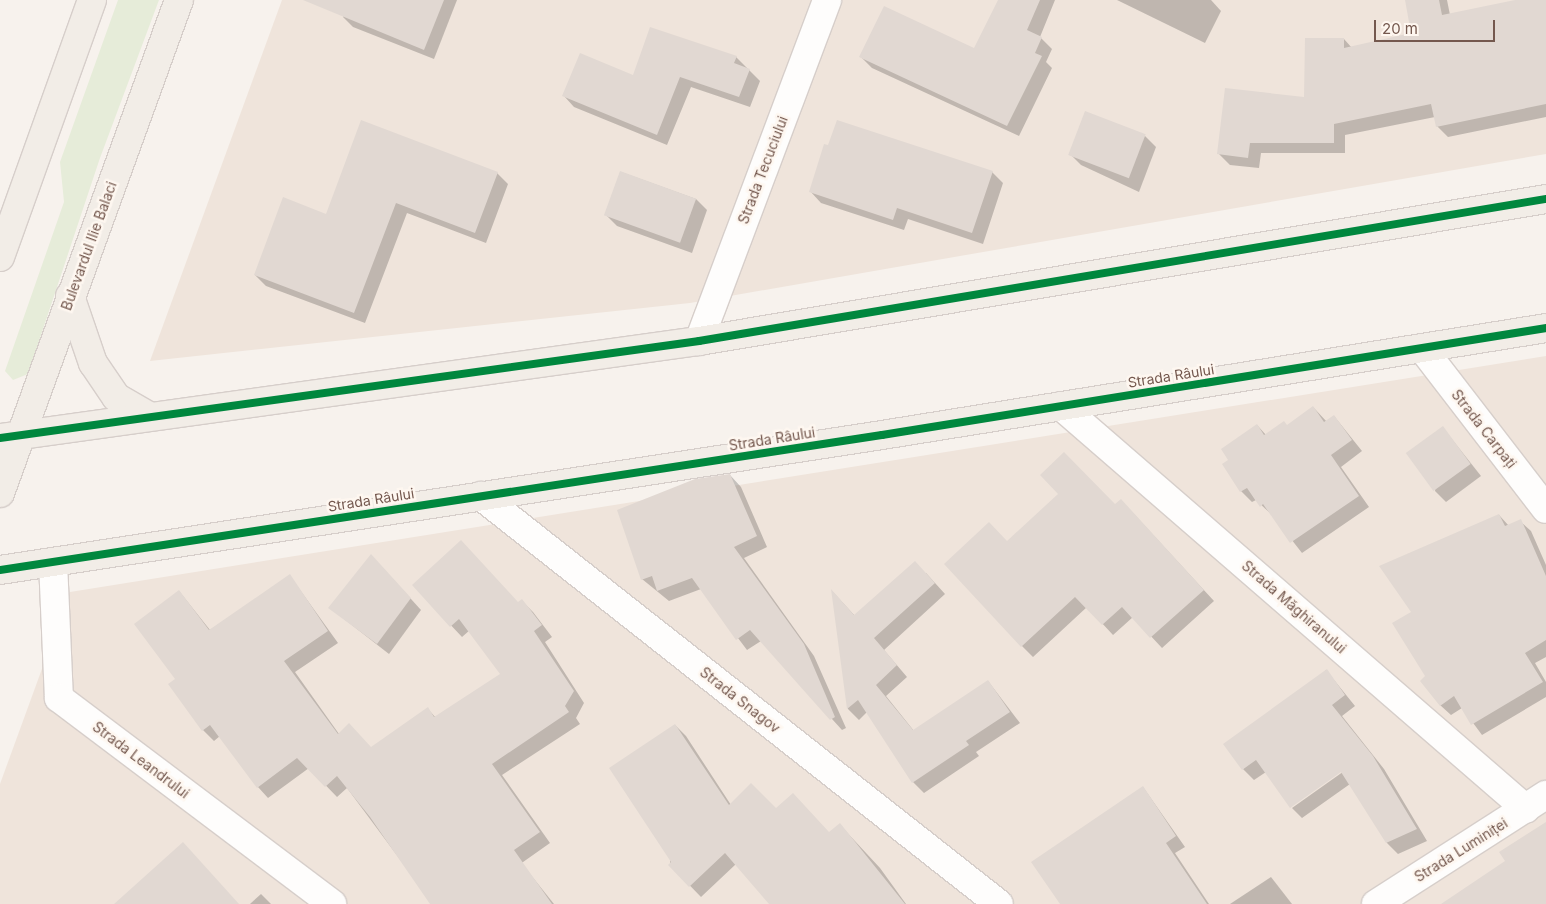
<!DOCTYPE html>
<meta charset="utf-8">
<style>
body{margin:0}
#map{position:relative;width:1546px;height:904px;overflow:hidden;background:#f7f2ed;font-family:Inter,sans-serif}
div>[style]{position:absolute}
.residential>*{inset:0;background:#efe4db}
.green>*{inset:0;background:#e6ecd9}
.shadow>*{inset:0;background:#0003}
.building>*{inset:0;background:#e1d8d2;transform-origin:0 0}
.roads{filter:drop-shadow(1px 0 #d6ceca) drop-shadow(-1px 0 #d6ceca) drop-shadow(0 1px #d6ceca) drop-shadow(0 -1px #d6ceca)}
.minor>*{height:28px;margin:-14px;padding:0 14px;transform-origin:14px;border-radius:14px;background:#fefdfc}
.major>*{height:28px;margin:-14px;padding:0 14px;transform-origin:14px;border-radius:14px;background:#f2ede7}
.cycleway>*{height:8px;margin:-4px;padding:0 4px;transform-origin:4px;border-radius:4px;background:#00873e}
span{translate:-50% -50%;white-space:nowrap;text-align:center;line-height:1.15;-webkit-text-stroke:5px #fef7f0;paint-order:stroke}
.street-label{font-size:14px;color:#74584e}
.scale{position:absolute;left:1374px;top:20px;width:121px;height:22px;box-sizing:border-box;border:2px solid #74584e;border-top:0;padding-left:6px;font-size:15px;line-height:18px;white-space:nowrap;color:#74584e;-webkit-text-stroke:4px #fef7f0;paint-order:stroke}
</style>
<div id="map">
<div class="residential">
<div style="clip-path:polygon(282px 0,1546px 0,1546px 154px,690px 303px,150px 361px)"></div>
<div style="clip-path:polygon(1546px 356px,1546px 904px,0 904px,0 784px,70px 592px)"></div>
</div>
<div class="green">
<div style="clip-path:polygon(118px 0,159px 0,100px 158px,28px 374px,13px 380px,5px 371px,64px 202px,60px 162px)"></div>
</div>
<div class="shadow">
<div style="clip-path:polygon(350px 0,457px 0,434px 59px,353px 27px,343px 17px)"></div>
<div style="clip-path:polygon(999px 0,1055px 0,1040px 37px,1052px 49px,1046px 62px,1052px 68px,1019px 136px,872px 68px,861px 57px,975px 50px)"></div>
<div style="clip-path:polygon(1117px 0,1211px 0,1221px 11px,1205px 43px)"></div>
<div style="clip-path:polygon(1406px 0,1447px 0,1450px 15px,1521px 0,1546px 0,1546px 117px,1448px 137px,1437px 126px,1435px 117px,1345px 135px,1345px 153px,1261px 153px,1259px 168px,1230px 165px,1219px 154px,1306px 98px,1344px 39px,1352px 48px,1413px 34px)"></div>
<div style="clip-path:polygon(736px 57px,760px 81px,750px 107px,691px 87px,667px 145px,574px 107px,564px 96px,633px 76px)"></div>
<div style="clip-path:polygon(1145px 136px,1156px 147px,1139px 192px,1081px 165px,1070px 154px)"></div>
<div style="clip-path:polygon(621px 172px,696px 199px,707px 210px,692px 253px,617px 226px,606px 215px)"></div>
<div style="clip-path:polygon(992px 172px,1003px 183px,983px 244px,908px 219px,904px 230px,821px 203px,810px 191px)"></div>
<div style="clip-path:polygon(497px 173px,508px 184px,486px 243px,407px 213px,365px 323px,266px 286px,255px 275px,327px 215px)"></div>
<div style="clip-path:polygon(1313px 407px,1327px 422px,1334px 416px,1362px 451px,1341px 467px,1369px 507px,1302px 553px,1273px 516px,1256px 500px,1252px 502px,1241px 491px,1230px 460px,1257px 425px,1266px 435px,1287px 426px)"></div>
<div style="clip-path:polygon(1443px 428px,1481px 476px,1446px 502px,1435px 491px)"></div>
<div style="clip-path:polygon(730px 475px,741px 487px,767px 547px,744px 558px,814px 656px,846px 728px,842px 730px,761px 641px,747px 650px,701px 589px,669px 601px,642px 579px)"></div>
<div style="clip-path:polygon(1115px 506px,1132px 512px,1214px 601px,1162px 648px,1133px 617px,1113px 635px,1087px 607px,1033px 657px,1022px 646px,1007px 543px)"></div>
<div style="clip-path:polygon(1499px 515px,1509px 526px,1520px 521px,1531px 531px,1546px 565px,1546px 657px,1535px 663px,1546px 682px,1546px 697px,1482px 735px,1462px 708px,1451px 715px,1440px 705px,1427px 677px,1412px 612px)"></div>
<div style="clip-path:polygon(381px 566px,421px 610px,389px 654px,330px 608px)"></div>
<div style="clip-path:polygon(926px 573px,945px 594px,884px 650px,907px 677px,886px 696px,914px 731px,988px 681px,1020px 723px,976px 752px,979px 756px,924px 793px,913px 782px,867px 712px,859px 720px,848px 709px,833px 592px,855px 616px)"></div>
<div style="clip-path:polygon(290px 576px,338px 643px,295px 672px,339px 734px,371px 748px,428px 709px,436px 718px,502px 674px,470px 630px,462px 637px,413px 585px,519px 604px,522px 601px,533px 612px,552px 637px,545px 642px,584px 703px,576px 718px,580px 724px,502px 775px,550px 843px,516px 867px,416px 881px,347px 788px,337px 797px,309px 768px,268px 798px,258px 787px,220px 736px,214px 741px,203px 730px,177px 679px,179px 591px,210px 630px)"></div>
<div style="clip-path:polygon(1326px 670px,1355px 706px,1342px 716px,1384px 769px,1427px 841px,1398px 854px,1387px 843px,1350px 784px,1302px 818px,1292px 808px,1347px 769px,1266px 772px,1254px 780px,1243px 769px)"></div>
<div style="clip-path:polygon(675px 725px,686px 736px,731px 805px,776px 810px,830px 834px,840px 825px,880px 868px,906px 904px,771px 904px,736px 864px,701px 897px,670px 865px)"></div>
<div style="clip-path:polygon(1143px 787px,1185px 847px,1175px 853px,1209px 904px,1065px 904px)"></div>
<div style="clip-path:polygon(526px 869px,554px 904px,481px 904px)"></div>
<div style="clip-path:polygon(1271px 877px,1292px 904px,1230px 904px)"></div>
<div style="clip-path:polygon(261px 894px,271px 904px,250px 904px)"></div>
</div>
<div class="building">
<div style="clip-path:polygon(303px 0,444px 0,424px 50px)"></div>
<div style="clip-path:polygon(998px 0,1040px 0,1027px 30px,1042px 37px,1035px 53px,1042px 56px,1007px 126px,859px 57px,884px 6px,974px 48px)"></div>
<div style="clip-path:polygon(1405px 0,1439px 0,1442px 15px,1515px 0,1546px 0,1546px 104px,1436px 127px,1431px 104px,1334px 124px,1334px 143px,1250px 143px,1248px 158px,1217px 154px,1225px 88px,1304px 97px,1305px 38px,1344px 38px,1344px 48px,1411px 33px)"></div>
<div style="clip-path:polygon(650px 27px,737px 56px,734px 63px,750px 69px,739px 97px,680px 77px,657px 135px,562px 96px,580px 53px,633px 75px)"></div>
<div style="left:1085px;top:111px;width:65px;height:47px;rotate:21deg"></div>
<div style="clip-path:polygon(361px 120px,498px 172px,475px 233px,396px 203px,354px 313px,254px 275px,283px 197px,326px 214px)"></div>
<div style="clip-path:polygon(837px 120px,993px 171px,972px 233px,897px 208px,893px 220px,809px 192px,824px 144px,828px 145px)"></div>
<div style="left:620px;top:171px;width:81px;height:47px;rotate:20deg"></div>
<div style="clip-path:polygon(1313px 406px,1324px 422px,1334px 415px,1352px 440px,1331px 455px,1359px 496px,1290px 543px,1263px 504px,1260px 507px,1247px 488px,1240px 492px,1222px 464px,1228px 460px,1221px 449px,1257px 424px,1264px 435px,1284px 421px,1287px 425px)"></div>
<div style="left:1443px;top:426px;width:47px;height:46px;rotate:54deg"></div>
<div style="clip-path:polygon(1064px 452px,1115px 504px,1121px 499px,1204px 590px,1150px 638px,1122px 607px,1102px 625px,1075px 597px,1021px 647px,944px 564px,989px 522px,1007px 541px,1058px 494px,1040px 475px)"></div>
<div style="clip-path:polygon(730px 474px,757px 536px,734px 547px,804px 644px,835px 717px,830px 720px,750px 630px,736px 640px,692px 578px,657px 591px,652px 576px,641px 580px,617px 510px,695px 479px)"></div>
<div style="clip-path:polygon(1499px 514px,1505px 526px,1521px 519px,1546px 576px,1546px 640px,1525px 653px,1543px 682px,1471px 725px,1454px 696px,1440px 706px,1420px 681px,1425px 676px,1392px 623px,1411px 612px,1379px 566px)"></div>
<div style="clip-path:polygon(461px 540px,518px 602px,522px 599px,542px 625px,534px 631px,574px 691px,565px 706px,569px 712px,492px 764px,540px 832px,514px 850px,552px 904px,430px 904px,370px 817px,337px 776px,325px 787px,297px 758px,257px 788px,210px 725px,202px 731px,168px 684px,175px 679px,134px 624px,179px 590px,209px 630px,290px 574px,328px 631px,284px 661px,338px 734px,349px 723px,371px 747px,428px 707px,434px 717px,500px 674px,459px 619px,450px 627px,412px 585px)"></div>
<div style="clip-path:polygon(371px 554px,411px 598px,377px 644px,328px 608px)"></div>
<div style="clip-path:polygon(915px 561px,935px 583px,874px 638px,897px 665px,876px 685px,913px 730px,988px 680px,1010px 712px,966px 741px,969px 745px,912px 783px,858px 700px,847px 709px,831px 589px,854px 615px)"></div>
<div style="clip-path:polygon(1327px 669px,1345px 695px,1332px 705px,1373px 756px,1417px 829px,1386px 843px,1341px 772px,1290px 808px,1256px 760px,1242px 770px,1223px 744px)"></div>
<div style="clip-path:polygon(675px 724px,729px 805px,751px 783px,776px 808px,793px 793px,829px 832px,840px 823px,905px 904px,769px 904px,725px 853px,689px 887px,668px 865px,671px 862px,609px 768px)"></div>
<div style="clip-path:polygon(1143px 786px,1176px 836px,1166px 843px,1207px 904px,1060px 904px,1031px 862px)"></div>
<div style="clip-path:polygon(1546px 822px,1546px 904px,1441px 904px,1505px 861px,1499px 852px)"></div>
<div style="clip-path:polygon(183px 842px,239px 904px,114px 904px)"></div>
</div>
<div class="roads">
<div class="minor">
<div style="left:699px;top:341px;width:364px;rotate:-69.4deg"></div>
<div style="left:1422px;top:348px;width:203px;rotate:52.4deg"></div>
<div style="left:1061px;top:406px;width:615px;rotate:40.91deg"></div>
<div style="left:481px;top:496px;width:659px;rotate:38.23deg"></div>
<div style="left:53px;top:562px;width:136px;rotate:87.5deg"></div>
<div style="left:59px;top:698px;width:342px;rotate:37deg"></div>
<div style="left:1376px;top:904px;width:202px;rotate:-32.7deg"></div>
</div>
<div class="major">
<div style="left:0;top:257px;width:273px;rotate:-70.3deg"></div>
<div style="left:70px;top:296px;width:71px;rotate:71.1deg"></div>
<div style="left:93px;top:363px;width:41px;rotate:55.9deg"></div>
<div style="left:116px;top:397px;width:38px;rotate:30deg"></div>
<div style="left:0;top:438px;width:706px;rotate:-7.9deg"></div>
<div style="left:699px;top:341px;width:859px;rotate:-9.52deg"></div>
<div style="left:0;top:493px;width:524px;rotate:-70.04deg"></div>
<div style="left:0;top:570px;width:892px;rotate:-8.7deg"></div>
<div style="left:882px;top:435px;width:673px;rotate:-9.15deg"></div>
</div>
</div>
<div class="cycleway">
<div style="left:0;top:438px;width:706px;rotate:-7.9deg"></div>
<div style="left:699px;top:341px;width:859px;rotate:-9.52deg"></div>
<div style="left:0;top:570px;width:892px;rotate:-8.7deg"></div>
<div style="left:882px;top:435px;width:673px;rotate:-9.15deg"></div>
</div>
<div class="street-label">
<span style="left:763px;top:170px;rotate:-69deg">Strada Tecuciului</span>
<span style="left:89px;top:246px;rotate:-70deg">Bulevardul Ilie Balaci</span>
<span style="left:1171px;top:376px;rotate:-9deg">Strada Râului</span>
<span style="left:1484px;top:429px;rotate:52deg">Strada Carpați</span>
<span style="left:772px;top:439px;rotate:-9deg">Strada Râului</span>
<span style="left:371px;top:500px;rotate:-9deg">Strada Râului</span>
<span style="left:1294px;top:607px;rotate:41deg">Strada Măghiranului</span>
<span style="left:740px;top:700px;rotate:38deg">Strada Snagov</span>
<span style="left:141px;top:760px;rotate:37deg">Strada Leandrului</span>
<span style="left:1461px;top:850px;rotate:-32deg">Strada Luminiței</span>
</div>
<div class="scale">20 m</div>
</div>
